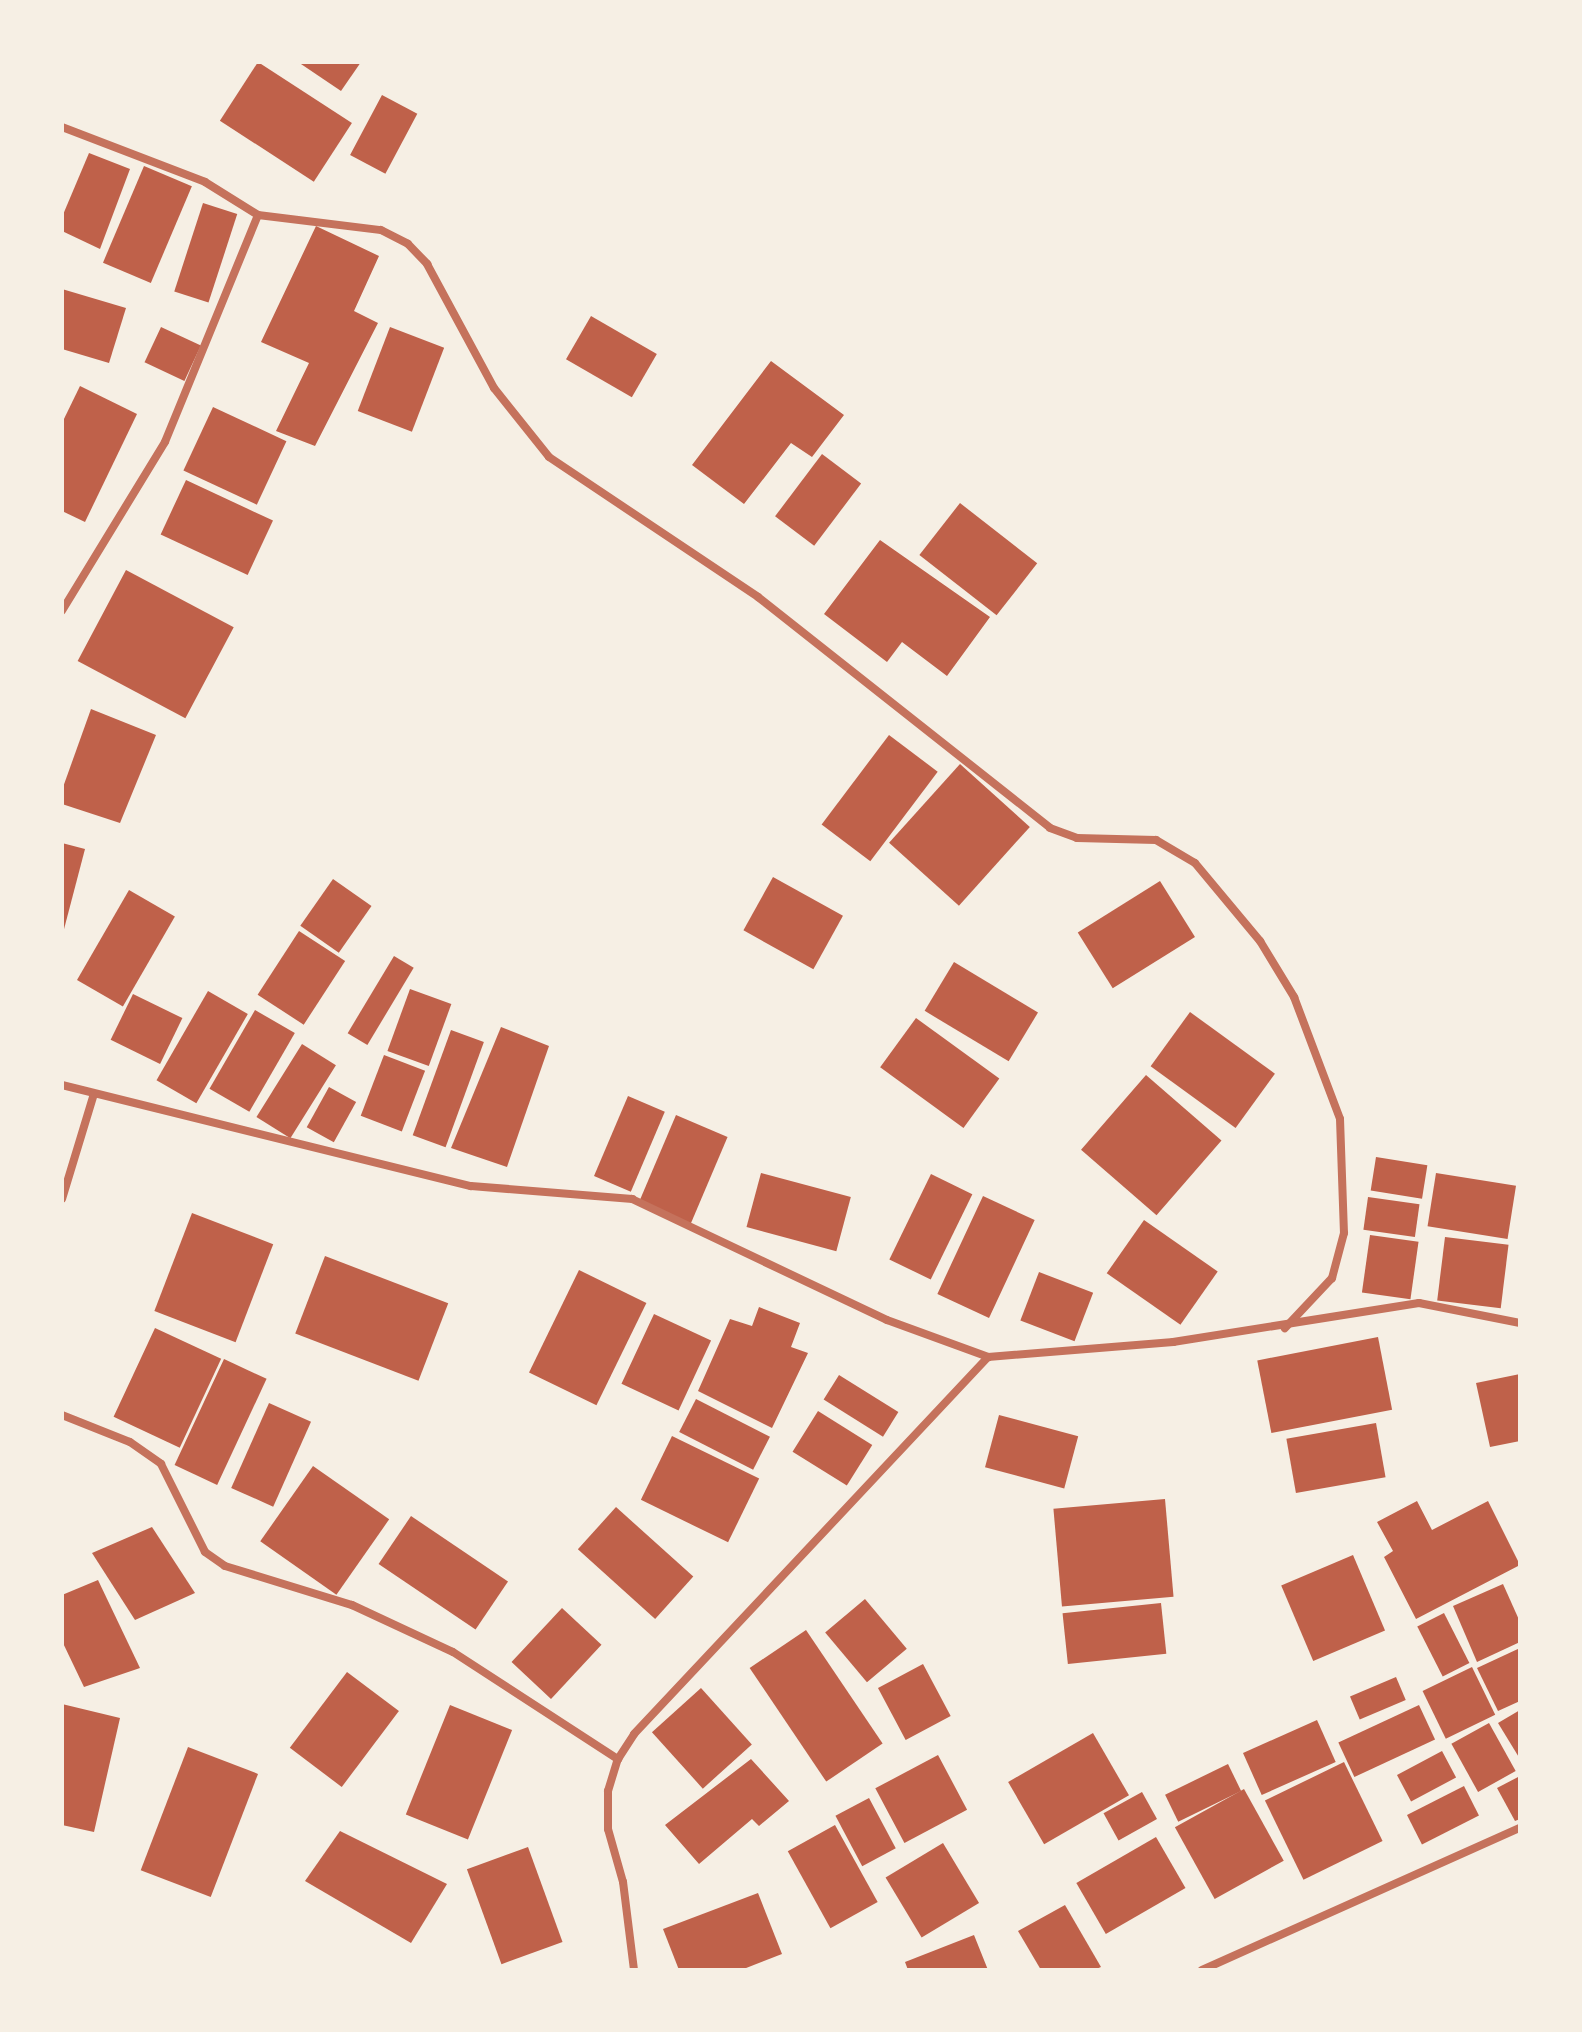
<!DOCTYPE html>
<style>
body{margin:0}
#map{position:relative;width:1582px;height:2032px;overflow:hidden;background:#f6efe4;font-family:Ubuntu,sans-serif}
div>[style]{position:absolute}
.building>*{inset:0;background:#bf614a;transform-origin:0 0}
.minor>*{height:8px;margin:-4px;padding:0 4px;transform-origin:4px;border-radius:4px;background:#c5725c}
span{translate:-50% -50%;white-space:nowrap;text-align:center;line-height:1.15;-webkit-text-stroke:6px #f6efe4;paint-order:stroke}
.frame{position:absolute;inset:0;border:64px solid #f6efe4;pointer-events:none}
</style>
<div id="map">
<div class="building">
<div style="left:258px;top:62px;width:112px;height:70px;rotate:33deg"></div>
<div style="clip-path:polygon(298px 62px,361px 62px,341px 91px)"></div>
<div style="left:382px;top:95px;width:40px;height:68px;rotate:28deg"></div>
<div style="clip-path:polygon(89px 153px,130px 169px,100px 249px,62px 231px,62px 217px)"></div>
<div style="left:144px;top:166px;width:52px;height:105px;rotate:23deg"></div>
<div style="left:203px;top:203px;width:36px;height:93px;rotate:18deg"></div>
<div style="clip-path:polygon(316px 226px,379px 256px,354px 311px,378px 323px,315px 446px,276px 431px,309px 363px,261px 342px)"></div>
<div style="clip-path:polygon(62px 289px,126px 308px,109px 363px,62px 349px)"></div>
<div style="left:591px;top:316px;width:76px;height:50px;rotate:30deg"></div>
<div style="left:161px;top:327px;width:44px;height:39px;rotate:25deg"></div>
<div style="left:390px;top:327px;width:58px;height:90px;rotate:21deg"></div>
<div style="clip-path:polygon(771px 361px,844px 415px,812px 457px,791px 443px,744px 504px,692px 465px)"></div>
<div style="clip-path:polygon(80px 386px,137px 414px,85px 522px,62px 511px,62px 423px)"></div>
<div style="left:213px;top:407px;width:81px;height:70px;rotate:25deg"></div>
<div style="left:822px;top:454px;width:49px;height:78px;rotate:37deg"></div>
<div style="left:186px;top:480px;width:96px;height:60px;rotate:25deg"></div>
<div style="left:960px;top:503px;width:98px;height:66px;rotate:38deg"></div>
<div style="clip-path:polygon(880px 540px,990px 617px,947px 676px,902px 642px,887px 662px,824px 614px)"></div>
<div style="left:126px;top:570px;width:122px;height:103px;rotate:28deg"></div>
<div style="clip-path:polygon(91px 709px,156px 735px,120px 823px,62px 804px,62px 790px)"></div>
<div style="left:889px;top:735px;width:61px;height:112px;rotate:37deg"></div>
<div style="left:960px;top:764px;width:94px;height:106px;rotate:42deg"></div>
<div style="clip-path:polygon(62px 843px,85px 849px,63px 933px,62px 933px)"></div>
<div style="left:773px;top:877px;width:80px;height:61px;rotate:29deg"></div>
<div style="left:333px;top:879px;width:47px;height:57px;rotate:35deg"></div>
<div style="left:1160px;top:881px;width:66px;height:97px;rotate:58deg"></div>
<div style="left:129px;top:890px;width:53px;height:104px;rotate:30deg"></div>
<div style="left:299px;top:931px;width:55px;height:76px;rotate:33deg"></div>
<div style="left:394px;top:956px;width:23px;height:90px;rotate:31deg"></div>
<div style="left:954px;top:962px;width:98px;height:57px;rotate:31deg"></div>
<div style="left:410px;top:989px;width:44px;height:66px;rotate:20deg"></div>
<div style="left:208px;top:991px;width:46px;height:103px;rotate:30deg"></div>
<div style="left:133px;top:994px;width:55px;height:51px;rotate:26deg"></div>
<div style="left:255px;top:1010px;width:46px;height:91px;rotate:30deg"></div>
<div style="left:1190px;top:1012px;width:105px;height:67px;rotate:36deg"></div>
<div style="left:916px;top:1018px;width:103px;height:61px;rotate:36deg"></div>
<div style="clip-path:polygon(501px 1027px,549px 1046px,507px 1167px,451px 1148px)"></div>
<div style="left:451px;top:1030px;width:35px;height:112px;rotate:20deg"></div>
<div style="left:302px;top:1044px;width:40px;height:86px;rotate:32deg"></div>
<div style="left:384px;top:1055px;width:44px;height:65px;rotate:21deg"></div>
<div style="left:1146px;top:1075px;width:100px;height:99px;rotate:41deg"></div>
<div style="left:329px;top:1087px;width:31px;height:46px;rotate:29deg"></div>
<div style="left:628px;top:1096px;width:40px;height:87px;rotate:23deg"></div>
<div style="left:676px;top:1115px;width:56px;height:94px;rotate:23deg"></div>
<div style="left:1376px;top:1157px;width:52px;height:34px;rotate:9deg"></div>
<div style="left:761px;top:1173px;width:93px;height:56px;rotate:15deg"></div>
<div style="left:1436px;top:1173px;width:81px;height:54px;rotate:9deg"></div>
<div style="left:931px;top:1174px;width:46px;height:95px;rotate:26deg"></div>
<div style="left:983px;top:1196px;width:57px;height:108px;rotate:25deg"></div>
<div style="left:1368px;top:1197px;width:52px;height:33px;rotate:8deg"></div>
<div style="left:192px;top:1213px;width:87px;height:105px;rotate:21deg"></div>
<div style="left:1144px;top:1220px;width:90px;height:65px;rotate:35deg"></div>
<div style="left:1370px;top:1235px;width:49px;height:58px;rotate:8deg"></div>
<div style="left:1445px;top:1237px;width:64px;height:64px;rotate:7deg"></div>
<div style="left:325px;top:1256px;width:132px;height:83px;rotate:21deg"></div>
<div style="left:579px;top:1270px;width:75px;height:114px;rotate:26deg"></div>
<div style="left:1039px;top:1272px;width:58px;height:52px;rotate:21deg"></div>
<div style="clip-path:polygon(759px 1307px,800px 1323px,791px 1347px,808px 1353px,772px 1428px,698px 1391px,730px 1319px,752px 1326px)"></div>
<div style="left:654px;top:1314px;width:63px;height:77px;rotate:25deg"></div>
<div style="left:155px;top:1328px;width:73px;height:98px;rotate:25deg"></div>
<div style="left:1378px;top:1337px;width:74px;height:123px;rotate:79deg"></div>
<div style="left:224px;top:1359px;width:47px;height:117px;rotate:25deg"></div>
<div style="clip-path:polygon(1520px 1374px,1520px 1441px,1490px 1447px,1476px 1383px)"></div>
<div style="left:839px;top:1375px;width:70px;height:29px;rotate:32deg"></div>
<div style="left:696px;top:1399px;width:83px;height:37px;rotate:27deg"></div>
<div style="left:269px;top:1403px;width:46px;height:93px;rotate:24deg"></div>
<div style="left:818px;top:1411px;width:64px;height:48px;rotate:32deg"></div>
<div style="left:999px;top:1415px;width:82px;height:54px;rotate:15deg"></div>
<div style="left:1376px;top:1423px;width:55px;height:91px;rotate:80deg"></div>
<div style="left:672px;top:1436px;width:97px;height:71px;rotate:26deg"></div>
<div style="left:313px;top:1466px;width:93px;height:92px;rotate:35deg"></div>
<div style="left:1165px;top:1499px;width:98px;height:112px;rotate:85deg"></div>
<div style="clip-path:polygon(1417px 1501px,1432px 1530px,1488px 1501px,1520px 1565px,1416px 1619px,1384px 1557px,1393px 1551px,1377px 1522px)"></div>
<div style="left:616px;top:1507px;width:104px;height:57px;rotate:42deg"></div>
<div style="left:411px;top:1516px;width:117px;height:58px;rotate:34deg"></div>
<div style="clip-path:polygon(152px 1527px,195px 1593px,135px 1620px,92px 1553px)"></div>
<div style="left:1353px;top:1555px;width:82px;height:78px;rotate:67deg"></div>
<div style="clip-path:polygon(98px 1580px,140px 1668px,84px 1687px,62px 1641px,62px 1595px)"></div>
<div style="clip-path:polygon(1503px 1584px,1520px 1622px,1520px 1642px,1477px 1662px,1453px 1606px)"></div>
<div style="left:865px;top:1599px;width:65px;height:52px;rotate:50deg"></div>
<div style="left:1161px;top:1603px;width:51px;height:99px;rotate:84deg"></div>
<div style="left:562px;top:1608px;width:54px;height:74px;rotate:43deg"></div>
<div style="left:1444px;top:1613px;width:56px;height:30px;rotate:63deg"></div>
<div style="left:806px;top:1630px;width:137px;height:68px;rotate:56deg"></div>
<div style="clip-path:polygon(1520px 1648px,1520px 1701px,1498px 1711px,1477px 1668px)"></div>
<div style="left:923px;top:1664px;width:59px;height:51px;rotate:62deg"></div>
<div style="left:1472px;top:1667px;width:53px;height:55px;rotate:64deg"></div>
<div style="left:347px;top:1672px;width:65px;height:95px;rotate:37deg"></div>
<div style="left:1396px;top:1677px;width:25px;height:50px;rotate:67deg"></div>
<div style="left:701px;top:1688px;width:76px;height:66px;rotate:48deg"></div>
<div style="clip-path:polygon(62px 1704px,120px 1718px,94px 1832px,62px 1825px)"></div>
<div style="left:450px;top:1705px;width:67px;height:118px;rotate:22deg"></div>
<div style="left:1419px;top:1705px;width:38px;height:89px;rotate:65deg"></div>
<div style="clip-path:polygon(1520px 1710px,1520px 1759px,1498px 1723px)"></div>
<div style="left:1317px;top:1720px;width:46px;height:81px;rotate:66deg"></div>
<div style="left:1489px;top:1723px;width:55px;height:43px;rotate:61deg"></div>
<div style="left:1093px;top:1733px;width:72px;height:98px;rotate:60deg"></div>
<div style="left:188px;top:1747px;width:75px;height:132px;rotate:21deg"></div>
<div style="left:1442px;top:1751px;width:30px;height:51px;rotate:62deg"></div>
<div style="left:938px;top:1755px;width:62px;height:71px;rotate:62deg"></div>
<div style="clip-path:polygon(751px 1759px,789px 1801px,759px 1826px,752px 1819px,699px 1864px,665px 1825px)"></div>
<div style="left:1344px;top:1762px;width:88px;height:88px;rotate:64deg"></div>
<div style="left:1228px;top:1764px;width:30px;height:70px;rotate:64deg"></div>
<div style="clip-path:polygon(1520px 1776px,1520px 1819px,1515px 1821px,1497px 1788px)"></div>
<div style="left:1464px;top:1786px;width:33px;height:64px;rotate:63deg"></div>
<div style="left:1244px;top:1789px;width:82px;height:79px;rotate:61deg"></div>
<div style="left:1142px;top:1792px;width:31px;height:44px;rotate:61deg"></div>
<div style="left:869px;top:1798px;width:57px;height:38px;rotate:62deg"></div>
<div style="left:835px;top:1825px;width:88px;height:54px;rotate:61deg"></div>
<div style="clip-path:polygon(340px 1831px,447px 1884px,411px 1943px,305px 1881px)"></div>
<div style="left:1156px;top:1837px;width:59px;height:92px;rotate:60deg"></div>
<div style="left:943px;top:1843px;width:70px;height:67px;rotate:59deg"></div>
<div style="left:528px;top:1847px;width:101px;height:65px;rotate:70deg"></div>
<div style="clip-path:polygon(758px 1893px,782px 1954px,741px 1970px,679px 1970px,663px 1929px)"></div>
<div style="clip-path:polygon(1065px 1905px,1101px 1967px,1094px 1970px,1041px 1970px,1018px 1931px)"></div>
<div style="clip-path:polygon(974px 1935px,988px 1970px,908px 1970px,905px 1962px)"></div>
</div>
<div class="minor">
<div style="left:62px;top:127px;width:153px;rotate:21deg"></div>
<div style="left:205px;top:182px;width:62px;rotate:31.9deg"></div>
<div style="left:258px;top:215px;width:245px;rotate:112.3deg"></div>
<div style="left:165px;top:442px;width:198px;rotate:121.4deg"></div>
<div style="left:258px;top:215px;width:124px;rotate:7deg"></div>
<div style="left:381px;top:230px;width:30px;rotate:27deg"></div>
<div style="left:408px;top:244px;width:28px;rotate:46deg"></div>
<div style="left:427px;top:264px;width:141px;rotate:61.6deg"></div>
<div style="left:494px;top:388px;width:88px;rotate:51.4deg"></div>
<div style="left:549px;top:457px;width:252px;rotate:33.8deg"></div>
<div style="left:758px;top:597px;width:372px;rotate:38.3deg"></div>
<div style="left:1050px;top:828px;width:29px;rotate:20deg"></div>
<div style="left:1077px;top:838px;width:79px;rotate:1.5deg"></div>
<div style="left:1156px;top:840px;width:45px;rotate:30.5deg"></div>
<div style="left:1195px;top:863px;width:102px;rotate:50.2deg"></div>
<div style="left:1260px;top:941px;width:66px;rotate:58.7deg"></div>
<div style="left:1294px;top:997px;width:130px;rotate:69.3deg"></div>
<div style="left:1340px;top:1119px;width:114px;rotate:88deg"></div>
<div style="left:1344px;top:1233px;width:47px;rotate:104.9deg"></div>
<div style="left:1332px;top:1278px;width:69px;rotate:133.2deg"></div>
<div style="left:62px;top:1085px;width:421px;rotate:13.9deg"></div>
<div style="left:471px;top:1186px;width:162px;rotate:4.6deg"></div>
<div style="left:632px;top:1199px;width:282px;rotate:25.4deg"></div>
<div style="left:887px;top:1320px;width:108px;rotate:20.1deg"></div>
<div style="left:988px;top:1357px;width:186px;rotate:-4.6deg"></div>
<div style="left:1173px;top:1342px;width:249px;rotate:-9deg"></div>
<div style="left:1419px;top:1303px;width:103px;rotate:11.2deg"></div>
<div style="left:62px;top:1199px;width:110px;rotate:-73.1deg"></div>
<div style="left:62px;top:1415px;width:73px;rotate:21.7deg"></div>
<div style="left:130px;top:1442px;width:38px;rotate:35deg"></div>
<div style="left:161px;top:1464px;width:98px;rotate:63.4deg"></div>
<div style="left:205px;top:1552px;width:24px;rotate:35deg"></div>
<div style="left:225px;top:1566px;width:133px;rotate:17.1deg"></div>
<div style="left:352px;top:1605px;width:111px;rotate:25deg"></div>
<div style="left:453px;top:1652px;width:197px;rotate:33deg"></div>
<div style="left:634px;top:1970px;width:89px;rotate:-97.1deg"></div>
<div style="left:623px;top:1882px;width:55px;rotate:-105.8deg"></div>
<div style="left:608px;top:1829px;width:38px;rotate:-90deg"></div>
<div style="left:608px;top:1791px;width:34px;rotate:-73deg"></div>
<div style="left:618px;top:1759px;width:30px;rotate:-57deg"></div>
<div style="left:634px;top:1734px;width:517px;rotate:-46.8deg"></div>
<div style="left:1202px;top:1970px;width:348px;rotate:-24.1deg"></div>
</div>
<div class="frame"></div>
</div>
